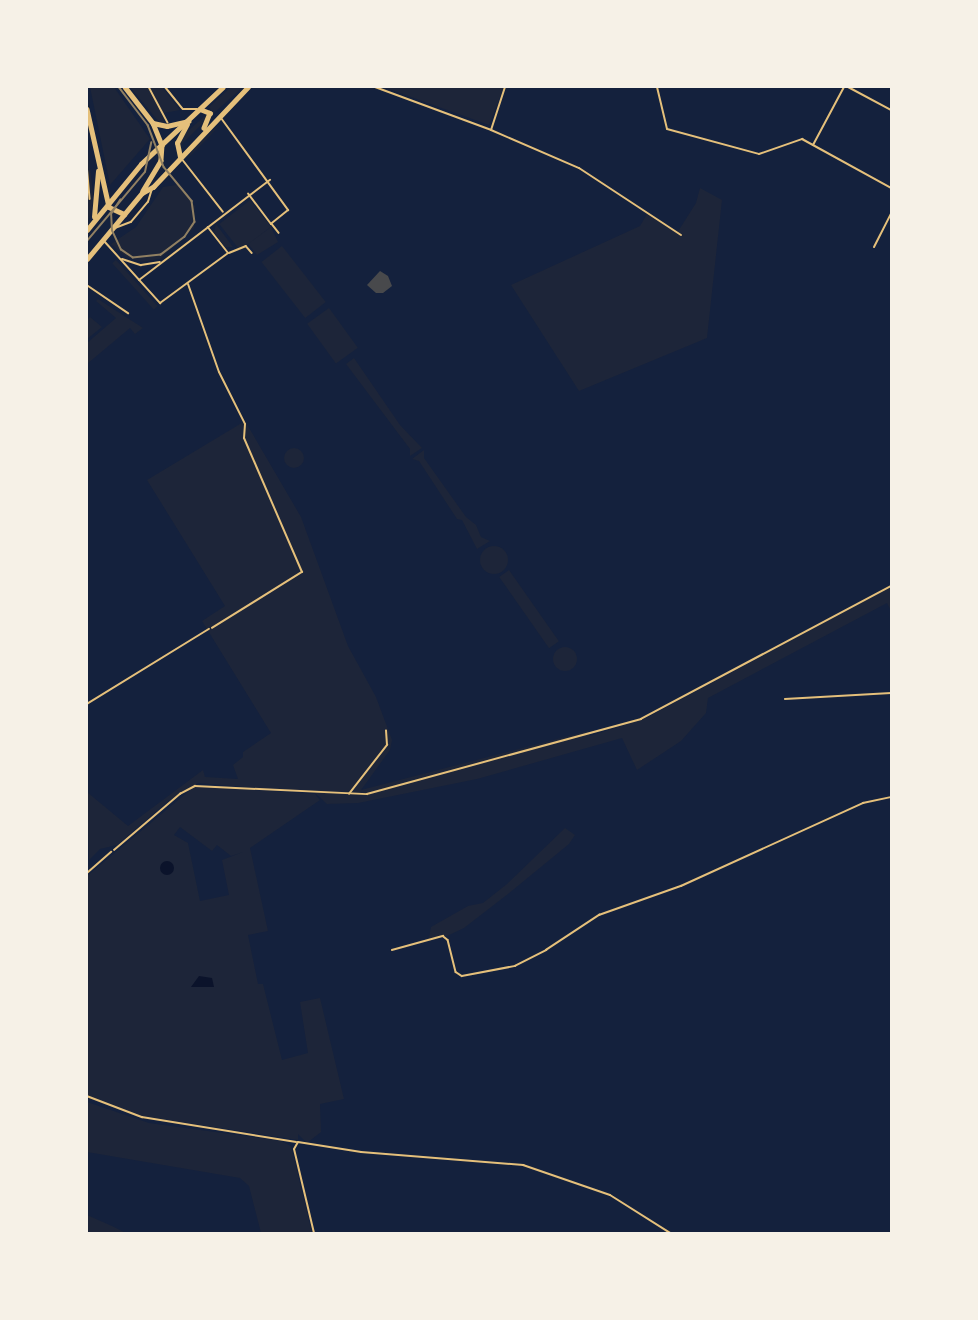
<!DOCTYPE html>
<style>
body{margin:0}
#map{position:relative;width:978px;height:1320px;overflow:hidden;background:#14213d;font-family:Figtree,sans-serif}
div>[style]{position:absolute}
.green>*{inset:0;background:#1d2539;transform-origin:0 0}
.round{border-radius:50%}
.water>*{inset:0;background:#0b132b}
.building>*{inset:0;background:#48494c}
.path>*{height:1.5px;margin:-0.75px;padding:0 0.75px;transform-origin:0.75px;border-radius:0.75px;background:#e5c07b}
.service>*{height:1.5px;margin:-0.75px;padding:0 0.75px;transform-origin:0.75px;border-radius:0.75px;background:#e5c07b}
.minor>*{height:2px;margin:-1px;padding:0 1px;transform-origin:1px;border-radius:1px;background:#e5c07b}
.primary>*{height:4.5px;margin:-2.25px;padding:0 2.25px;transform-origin:2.25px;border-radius:2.25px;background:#e5c07b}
.tram>*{height:1.5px;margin:-0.75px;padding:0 0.75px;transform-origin:0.75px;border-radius:0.75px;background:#918062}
span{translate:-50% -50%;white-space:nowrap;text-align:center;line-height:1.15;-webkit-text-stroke:4.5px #f6f1e7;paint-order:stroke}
.frame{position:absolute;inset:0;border:88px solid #f6f1e7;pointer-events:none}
</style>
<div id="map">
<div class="green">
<div style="clip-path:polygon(90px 87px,114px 87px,150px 139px,110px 185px)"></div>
<div style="clip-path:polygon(130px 87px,162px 87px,180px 110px,164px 113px,164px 123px,159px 122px)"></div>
<div style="clip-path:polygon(231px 87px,243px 87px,213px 114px,209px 107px)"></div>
<div style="clip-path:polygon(383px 87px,504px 87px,489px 125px)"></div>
<div style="clip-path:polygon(206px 115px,206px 120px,179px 147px,183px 135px)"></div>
<div style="clip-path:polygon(221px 123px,210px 136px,186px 160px,196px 146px)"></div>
<div style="clip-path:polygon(87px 143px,94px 201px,87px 226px)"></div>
<div style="clip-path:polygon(175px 178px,195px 206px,194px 228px,160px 259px,142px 262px,126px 257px,111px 244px,136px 227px,163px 187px,176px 185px)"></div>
<div style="clip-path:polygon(700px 188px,722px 200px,707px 338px,579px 391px,511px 285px,640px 226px,647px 214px,677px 233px,696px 203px)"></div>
<div style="left:250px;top:200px;width:34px;height:39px;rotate:52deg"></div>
<div style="clip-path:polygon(216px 224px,233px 247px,225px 247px,214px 232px)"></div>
<div style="clip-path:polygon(271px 227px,278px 242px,257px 255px,248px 244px)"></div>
<div style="left:282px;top:246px;width:71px;height:26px;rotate:52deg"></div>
<div style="left:116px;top:260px;width:62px;height:5px;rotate:48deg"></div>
<div style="clip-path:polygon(98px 299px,143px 328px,135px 334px,130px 328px,87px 364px,87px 343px,116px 318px,96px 301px)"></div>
<div style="left:329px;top:308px;width:49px;height:27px;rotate:54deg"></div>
<div style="clip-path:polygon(90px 317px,102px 327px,87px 339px,87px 320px)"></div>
<div style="clip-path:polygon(354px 358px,400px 425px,422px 448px,410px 456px,410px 449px,346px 364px)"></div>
<div style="clip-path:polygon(245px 421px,301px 517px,348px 646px,376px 697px,392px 740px,390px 750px,361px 790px,588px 731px,590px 736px,646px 718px,891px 587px,891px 611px,887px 603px,708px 698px,706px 713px,681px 741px,637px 770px,622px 738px,477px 779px,358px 803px,327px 804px,315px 793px,198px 783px,167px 802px,117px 845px,100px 849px,89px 860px,87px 792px,128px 826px,203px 770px,205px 777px,238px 779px,233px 765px,243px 757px,243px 752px,271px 733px,202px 621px,225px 606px,147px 480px)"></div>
<div class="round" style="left:284px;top:448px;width:20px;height:20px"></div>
<div style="clip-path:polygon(424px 450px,424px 458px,466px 517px,476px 525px,481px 537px,490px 541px,477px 549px,462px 520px,457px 519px,419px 461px,412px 459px)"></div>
<div class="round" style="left:480px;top:546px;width:28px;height:28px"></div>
<div style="left:509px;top:570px;width:87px;height:12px;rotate:55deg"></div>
<div class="round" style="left:553px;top:647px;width:24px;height:24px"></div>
<div style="clip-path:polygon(evenodd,195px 786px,315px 794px,320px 800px,250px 848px,268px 931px,248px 935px,258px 984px,263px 984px,282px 1060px,308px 1053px,300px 1002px,320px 998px,344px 1099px,320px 1104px,321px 1132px,307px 1143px,298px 1134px,298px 1140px,142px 1116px,87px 1095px,87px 876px,195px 786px,180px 827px,212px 851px,217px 845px,231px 856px,243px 852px,222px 860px,229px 895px,200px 901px,188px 843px,174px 835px,180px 827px)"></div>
<div style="clip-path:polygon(565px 828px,575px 835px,569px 844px,508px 894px,464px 928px,447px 936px,429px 938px,431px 927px,468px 906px,483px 903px,507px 884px)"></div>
<div style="clip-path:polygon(87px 1102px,149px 1123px,281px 1141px,291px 1146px,312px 1233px,261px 1233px,249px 1186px,240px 1178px,87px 1152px)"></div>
<div style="clip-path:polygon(87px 1215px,112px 1226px,126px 1233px,87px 1233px)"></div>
</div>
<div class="water">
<div class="round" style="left:160px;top:861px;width:14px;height:14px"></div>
<div style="clip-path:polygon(199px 976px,212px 978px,214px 987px,191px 987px)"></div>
</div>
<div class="building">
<div style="clip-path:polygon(380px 271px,388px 276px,392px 286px,383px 293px,376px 293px,367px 285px)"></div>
</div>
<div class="path">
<div style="left:149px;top:87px;width:40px;rotate:62deg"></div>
<div style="left:87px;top:164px;width:35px;rotate:85deg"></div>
<div style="left:785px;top:699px;width:106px;rotate:-3.2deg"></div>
<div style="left:87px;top:704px;width:143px;rotate:-31.6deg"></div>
<div style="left:349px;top:794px;width:62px;rotate:-52.2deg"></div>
<div style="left:387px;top:745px;width:14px;rotate:-94deg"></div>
<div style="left:114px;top:850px;width:87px;rotate:-40.3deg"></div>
<div style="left:180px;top:794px;width:17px;rotate:-28deg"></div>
<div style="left:195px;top:786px;width:172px;rotate:2.7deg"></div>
<div style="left:367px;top:794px;width:284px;rotate:-15.3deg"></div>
<div style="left:641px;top:719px;width:283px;rotate:-28deg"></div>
<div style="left:392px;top:950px;width:53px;rotate:-15.4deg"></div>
<div style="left:443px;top:936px;width:6px;rotate:39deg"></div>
<div style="left:448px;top:940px;width:33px;rotate:76deg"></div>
<div style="left:456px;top:972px;width:7px;rotate:34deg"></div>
<div style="left:462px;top:976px;width:54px;rotate:-10.7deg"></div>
<div style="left:515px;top:966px;width:35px;rotate:-27deg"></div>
<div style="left:546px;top:950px;width:64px;rotate:-33.4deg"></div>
<div style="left:599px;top:915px;width:87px;rotate:-19.5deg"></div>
<div style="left:681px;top:886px;width:200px;rotate:-24.5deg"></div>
<div style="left:863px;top:803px;width:29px;rotate:-12deg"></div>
</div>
<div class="service">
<div style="left:272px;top:224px;width:11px;rotate:52deg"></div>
<div style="left:115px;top:228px;width:17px;rotate:-21deg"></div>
<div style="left:131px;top:222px;width:26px;rotate:-50deg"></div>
<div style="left:148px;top:202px;width:14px;rotate:-73deg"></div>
<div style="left:229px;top:253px;width:18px;rotate:-22deg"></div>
<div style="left:246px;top:246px;width:9px;rotate:49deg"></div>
<div style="left:87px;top:285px;width:50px;rotate:34.3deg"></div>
<div style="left:212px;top:628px;width:106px;rotate:-31.9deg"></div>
<div style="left:87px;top:873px;width:32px;rotate:-41deg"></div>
<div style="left:87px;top:1096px;width:59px;rotate:20.9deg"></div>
<div style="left:142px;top:1117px;width:156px;rotate:9.2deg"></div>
</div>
<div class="minor">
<div style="left:165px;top:87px;width:28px;rotate:51deg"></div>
<div style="left:183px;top:109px;width:14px"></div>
<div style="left:286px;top:87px;width:8px"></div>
<div style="left:375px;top:87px;width:124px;rotate:20.3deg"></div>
<div style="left:491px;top:130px;width:96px;rotate:23.4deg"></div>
<div style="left:579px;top:168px;width:122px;rotate:33.3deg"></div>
<div style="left:657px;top:87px;width:43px;rotate:76.6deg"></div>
<div style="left:667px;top:129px;width:95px;rotate:15.2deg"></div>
<div style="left:759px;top:154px;width:46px;rotate:-19.2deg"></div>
<div style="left:802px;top:139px;width:102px;rotate:28.8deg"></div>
<div style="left:848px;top:87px;width:49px;rotate:28.1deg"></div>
<div style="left:221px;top:118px;width:114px;rotate:53.9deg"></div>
<div style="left:288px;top:210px;width:22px;rotate:141deg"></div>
<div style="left:271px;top:224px;width:38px;rotate:-127deg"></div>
<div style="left:491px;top:130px;width:45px;rotate:-72deg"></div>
<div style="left:813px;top:145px;width:66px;rotate:-61.9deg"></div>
<div style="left:181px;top:158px;width:68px;rotate:52.1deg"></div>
<div style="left:104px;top:241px;width:84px;rotate:47.9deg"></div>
<div style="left:160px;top:303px;width:84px;rotate:-36.3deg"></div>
<div style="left:228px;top:253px;width:33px;rotate:-128deg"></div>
<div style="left:874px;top:247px;width:38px;rotate:-63deg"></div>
<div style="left:122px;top:259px;width:20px;rotate:18deg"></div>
<div style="left:141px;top:265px;width:19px;rotate:-9deg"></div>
<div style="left:139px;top:280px;width:165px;rotate:-37.4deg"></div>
<div style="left:188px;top:284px;width:93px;rotate:70.6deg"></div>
<div style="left:219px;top:372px;width:58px;rotate:63.4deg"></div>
<div style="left:245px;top:424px;width:14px;rotate:94deg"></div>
<div style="left:244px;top:438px;width:146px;rotate:66.6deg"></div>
<div style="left:314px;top:1233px;width:86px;rotate:-103.4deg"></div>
<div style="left:294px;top:1149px;width:8px;rotate:-60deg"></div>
<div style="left:298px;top:1142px;width:64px;rotate:9deg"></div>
<div style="left:361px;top:1152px;width:163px;rotate:4.6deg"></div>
<div style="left:523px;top:1165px;width:92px;rotate:19deg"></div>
<div style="left:610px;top:1195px;width:71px;rotate:32.3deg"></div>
</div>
<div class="primary">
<div style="left:125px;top:87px;width:46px;rotate:52.1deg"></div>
<div style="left:153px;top:123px;width:24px;rotate:68deg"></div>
<div style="left:162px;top:145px;width:16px;rotate:94deg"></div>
<div style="left:161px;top:161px;width:35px;rotate:121deg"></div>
<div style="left:87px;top:109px;width:100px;rotate:77.3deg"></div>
<div style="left:109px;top:207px;width:17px;rotate:25deg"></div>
<div style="left:200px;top:109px;width:11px;rotate:22deg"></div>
<div style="left:210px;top:113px;width:16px;rotate:112deg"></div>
<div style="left:153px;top:123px;width:14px;rotate:12deg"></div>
<div style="left:167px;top:126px;width:22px;rotate:-13deg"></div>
<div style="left:180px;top:157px;width:14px;rotate:-102deg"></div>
<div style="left:177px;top:143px;width:21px;rotate:-62deg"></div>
<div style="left:94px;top:217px;width:46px;rotate:-85deg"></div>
<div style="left:87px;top:230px;width:85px;rotate:-50.7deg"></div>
<div style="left:141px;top:164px;width:112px;rotate:-43.2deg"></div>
<div style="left:87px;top:259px;width:86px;rotate:-50.2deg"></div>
<div style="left:142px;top:193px;width:13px;rotate:-29deg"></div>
<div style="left:153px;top:187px;width:138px;rotate:-46.5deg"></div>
</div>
<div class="tram">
<div style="left:119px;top:87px;width:48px;rotate:52.7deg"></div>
<div style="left:148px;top:125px;width:45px;rotate:69.1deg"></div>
<div style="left:164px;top:167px;width:44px;rotate:50.5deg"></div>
<div style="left:192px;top:201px;width:21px;rotate:82deg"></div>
<div style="left:195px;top:222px;width:18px;rotate:124deg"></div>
<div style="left:185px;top:237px;width:30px;rotate:143deg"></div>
<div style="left:161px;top:255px;width:28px;rotate:174deg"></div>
<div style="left:133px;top:258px;width:14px;rotate:-146deg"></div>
<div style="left:121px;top:250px;width:21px;rotate:-115deg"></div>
<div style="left:112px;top:231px;width:17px;rotate:-93deg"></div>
<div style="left:111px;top:214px;width:17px;rotate:-57deg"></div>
<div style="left:87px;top:241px;width:90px;rotate:-50deg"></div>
<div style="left:145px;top:172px;width:30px;rotate:-78deg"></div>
</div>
<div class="frame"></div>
</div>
